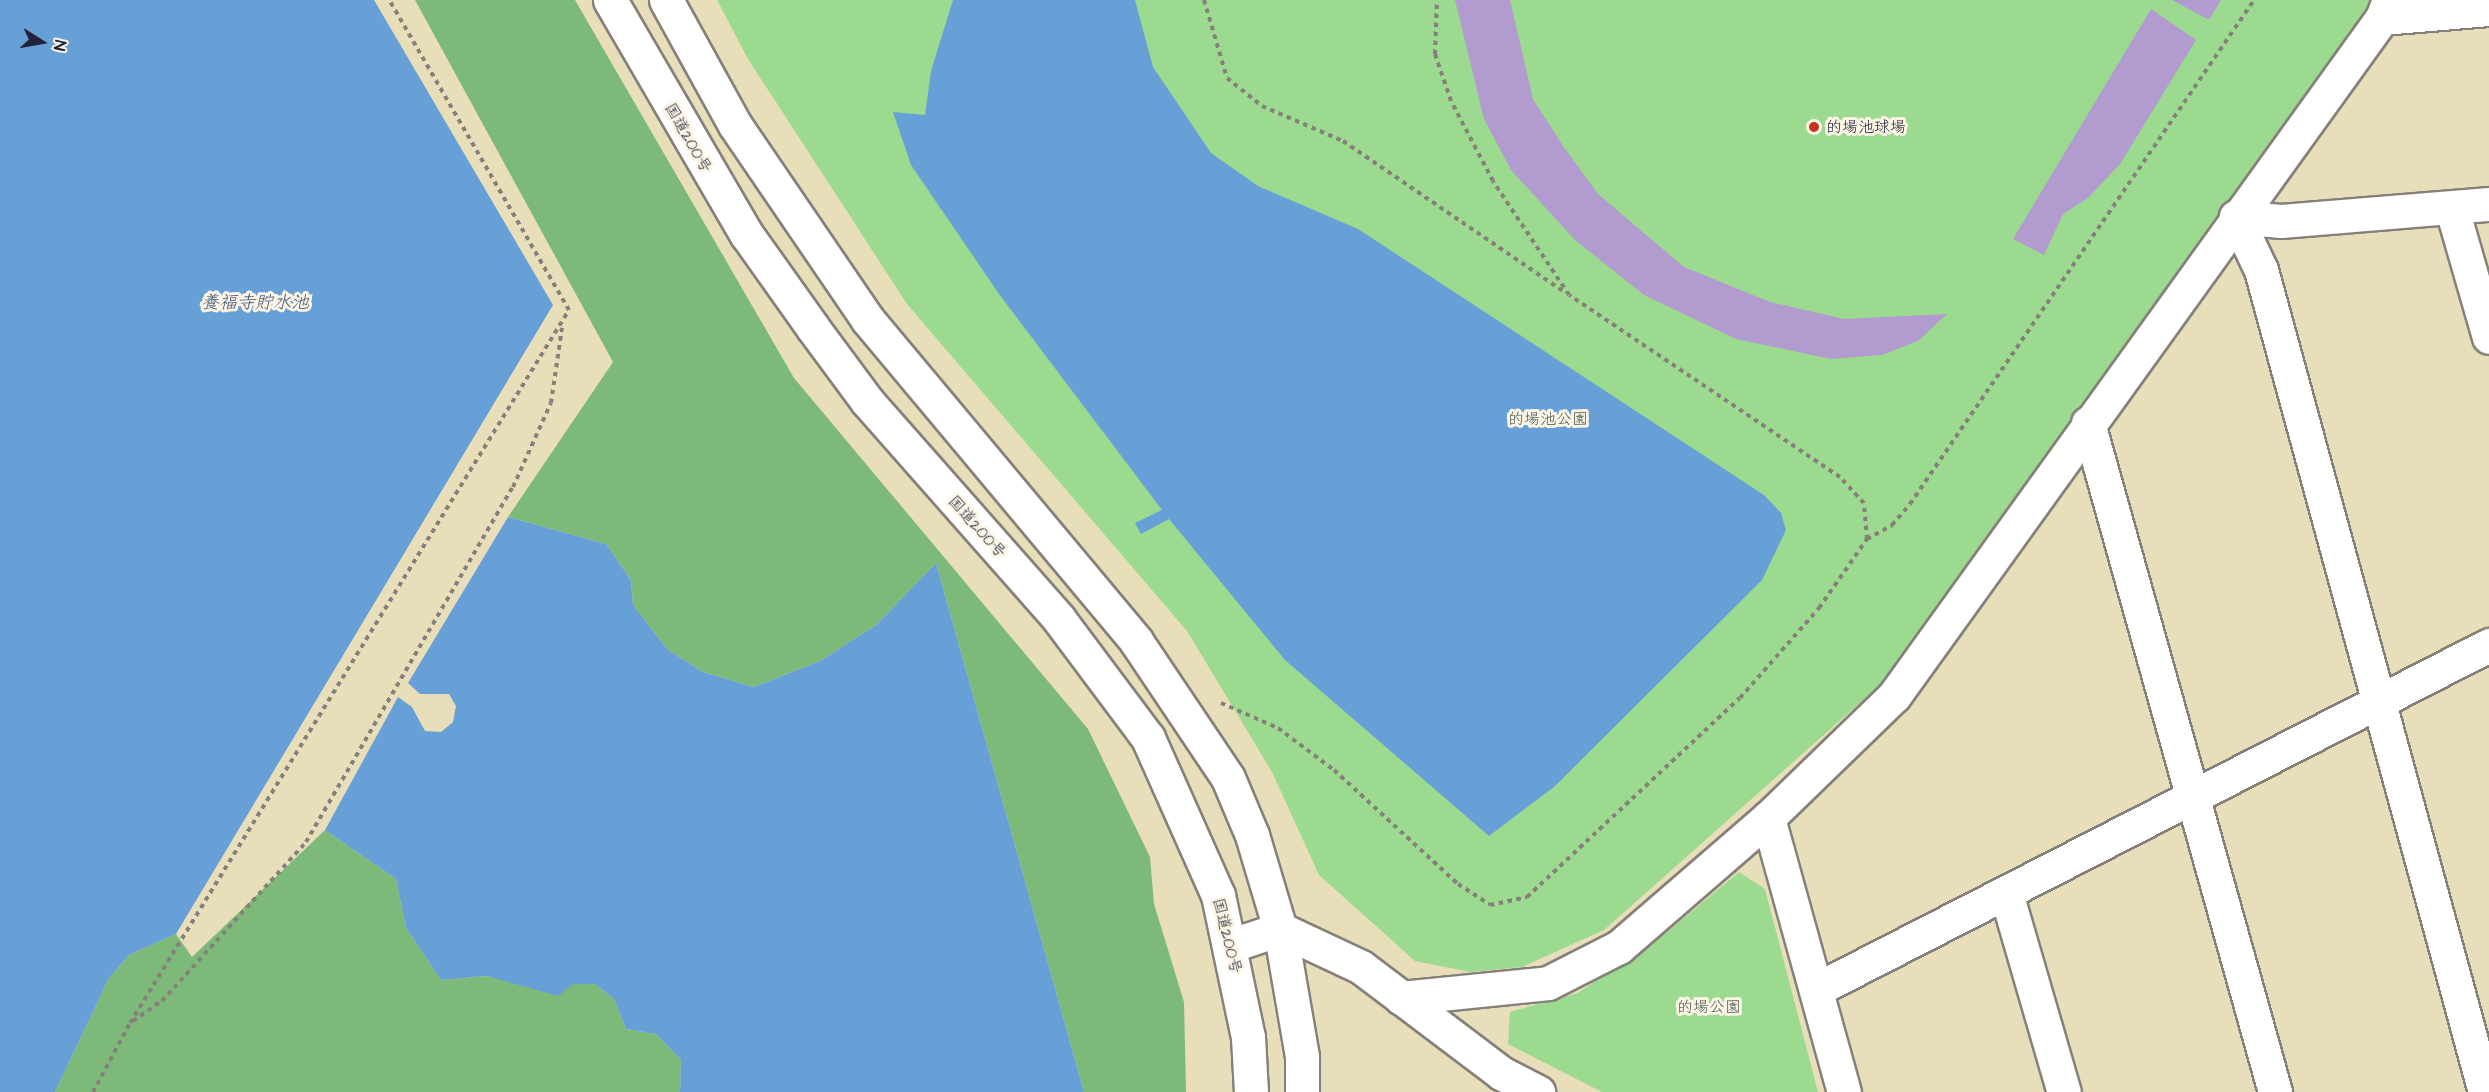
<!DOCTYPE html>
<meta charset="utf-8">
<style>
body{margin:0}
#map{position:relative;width:2489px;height:1092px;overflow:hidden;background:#e9deba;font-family:"Architects Daughter","Klee One",sans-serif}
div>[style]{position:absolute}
.green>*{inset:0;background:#9cda8f}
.forest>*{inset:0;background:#7dba7a}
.water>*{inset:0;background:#67a0d6}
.building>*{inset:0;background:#b29bce}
.path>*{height:4px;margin-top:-2px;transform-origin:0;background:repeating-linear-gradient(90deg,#86807a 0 4.5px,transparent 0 9px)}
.roads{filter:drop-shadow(2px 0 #86807a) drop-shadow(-2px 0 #86807a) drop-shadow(0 2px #86807a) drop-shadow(0 -2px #86807a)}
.minor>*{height:33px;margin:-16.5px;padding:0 16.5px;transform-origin:16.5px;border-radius:16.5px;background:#fff}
.tertiary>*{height:33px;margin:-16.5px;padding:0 16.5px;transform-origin:16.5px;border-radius:16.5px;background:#fff}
.trunk>*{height:33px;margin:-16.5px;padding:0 16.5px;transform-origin:16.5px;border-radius:16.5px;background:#fff}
.dots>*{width:16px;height:16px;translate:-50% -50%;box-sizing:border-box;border:3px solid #fcf5e5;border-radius:50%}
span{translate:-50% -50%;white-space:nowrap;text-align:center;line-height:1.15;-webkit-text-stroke:6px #fcf5e5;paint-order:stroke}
.poi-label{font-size:16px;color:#22223b}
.left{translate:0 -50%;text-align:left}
.street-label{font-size:16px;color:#22223b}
.park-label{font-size:16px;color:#475954}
.water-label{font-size:18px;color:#3e5479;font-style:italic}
.north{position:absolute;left:12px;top:12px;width:60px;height:60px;-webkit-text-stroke:4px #fcf5e5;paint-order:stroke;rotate:101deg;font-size:16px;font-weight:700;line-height:24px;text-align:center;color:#22223b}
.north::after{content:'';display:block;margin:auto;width:21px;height:27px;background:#22223b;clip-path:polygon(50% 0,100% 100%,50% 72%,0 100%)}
</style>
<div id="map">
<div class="green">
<div style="clip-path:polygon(717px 0,2375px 0,1889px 677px,1604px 930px,1522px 967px,1470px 972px,1415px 961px,1319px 875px,1272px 772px,1187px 631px,907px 304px,748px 59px)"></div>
<div style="clip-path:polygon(1739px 872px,1765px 889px,1818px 1092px,1602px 1092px,1508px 1044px,1510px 1012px,1578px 993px,1666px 933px)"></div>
</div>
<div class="forest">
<div style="clip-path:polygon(415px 0,575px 0,794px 378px,1088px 729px,1150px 857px,1154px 904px,1184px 1002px,1186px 1092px,1084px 1092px,936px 563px,876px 625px,820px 661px,754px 687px,703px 672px,668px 650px,633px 605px,631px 580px,606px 544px,508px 517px,613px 362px)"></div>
<div style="clip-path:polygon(325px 830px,396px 879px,406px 928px,441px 980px,487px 976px,523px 983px,595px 984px,614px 999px,626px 1029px,656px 1034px,681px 1060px,680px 1092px,55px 1092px,109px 978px,129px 955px,176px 934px,192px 957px)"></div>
</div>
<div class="water">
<div style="clip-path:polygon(0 0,374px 0,553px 305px,176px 934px,129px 955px,109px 978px,55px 1092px,0 1092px)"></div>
<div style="clip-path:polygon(953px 0,1135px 0,1153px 67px,1211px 153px,1258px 186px,1358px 229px,1764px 495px,1781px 513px,1786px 530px,1762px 580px,1554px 787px,1489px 836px,1285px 660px,1169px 519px,1141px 534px,1135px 523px,1162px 510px,999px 294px,911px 165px,893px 112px,925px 115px,931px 71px)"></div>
<div style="clip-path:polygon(508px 517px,606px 544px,631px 580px,633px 605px,668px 650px,703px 672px,754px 687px,820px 661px,876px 625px,936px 563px,1084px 1092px,680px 1092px,681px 1060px,656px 1034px,626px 1029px,614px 999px,595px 984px,573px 984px,558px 996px,487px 976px,441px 980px,406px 928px,396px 879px,325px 830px,398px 697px,412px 707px,425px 731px,441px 732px,453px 722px,456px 706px,449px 694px,420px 694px,408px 683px)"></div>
</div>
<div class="building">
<div style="clip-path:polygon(1455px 0,1510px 0,1533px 99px,1563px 146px,1598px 194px,1684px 267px,1770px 302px,1844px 319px,1947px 314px,1918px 341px,1882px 355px,1831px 359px,1736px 339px,1644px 295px,1575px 240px,1511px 170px,1484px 119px)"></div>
<div style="clip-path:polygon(2172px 0,2221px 0,2209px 20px)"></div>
<div style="clip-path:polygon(2151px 9px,2196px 40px,2120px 164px,2088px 198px,2063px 214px,2044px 255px,2013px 239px)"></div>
</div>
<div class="path">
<div style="left:1204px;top:0;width:81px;rotate:73.6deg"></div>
<div style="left:1227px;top:78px;width:45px;rotate:38.7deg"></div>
<div style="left:1262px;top:106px;width:88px;rotate:23.4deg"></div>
<div style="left:1343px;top:141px;width:270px;rotate:34.3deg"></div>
<div style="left:1867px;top:539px;width:29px;rotate:-29deg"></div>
<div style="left:1892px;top:525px;width:28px;rotate:-49deg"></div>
<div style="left:1910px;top:504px;width:610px;rotate:-55.68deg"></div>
<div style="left:1221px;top:703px;width:62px;rotate:23.7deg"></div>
<div style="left:1278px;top:728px;width:70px;rotate:36.9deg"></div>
<div style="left:1334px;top:770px;width:168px;rotate:42.6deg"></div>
<div style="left:1458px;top:884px;width:38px;rotate:33deg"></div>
<div style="left:1490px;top:905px;width:38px;rotate:-12deg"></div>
<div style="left:1527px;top:897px;width:291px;rotate:-43.1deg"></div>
<div style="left:1740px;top:698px;width:120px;rotate:-48.7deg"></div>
<div style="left:1819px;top:608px;width:84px;rotate:-55.2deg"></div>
<div style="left:1867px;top:539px;width:36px;rotate:-95deg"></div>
<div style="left:1864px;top:503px;width:35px;rotate:-133deg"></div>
<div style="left:1840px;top:477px;width:326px;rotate:-146.1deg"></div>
<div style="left:1569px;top:295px;width:137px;rotate:-123.7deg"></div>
<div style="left:1493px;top:181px;width:90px;rotate:-117.7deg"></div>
<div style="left:1451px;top:101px;width:50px;rotate:-108.8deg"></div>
<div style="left:1435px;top:54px;width:54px;rotate:-87.9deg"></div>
<div style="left:133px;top:1021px;width:35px;rotate:-35deg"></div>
<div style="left:162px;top:1001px;width:215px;rotate:-47.8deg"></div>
<div style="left:306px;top:842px;width:411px;rotate:-59.8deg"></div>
<div style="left:513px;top:487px;width:92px;rotate:-65.7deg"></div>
<div style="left:551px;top:403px;width:76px;rotate:-81.7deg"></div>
<div style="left:93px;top:1092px;width:78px;rotate:-61.8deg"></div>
<div style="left:130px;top:1023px;width:837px;rotate:-58.38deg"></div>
<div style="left:569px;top:310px;width:358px;rotate:-120.1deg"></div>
</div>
<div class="roads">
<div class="minor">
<div style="left:2382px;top:18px;width:107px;rotate:-4.8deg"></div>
<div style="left:2452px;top:209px;width:133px;rotate:73.9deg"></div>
<div style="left:2088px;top:423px;width:695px;rotate:74.38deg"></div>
<div style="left:1768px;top:818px;width:284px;rotate:74.5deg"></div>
<div style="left:2006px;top:893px;width:207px;rotate:73.8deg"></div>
<div style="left:1819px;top:988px;width:753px;rotate:-27.11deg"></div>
<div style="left:1401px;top:998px;width:148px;rotate:-5.8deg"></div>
<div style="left:1548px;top:983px;width:80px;rotate:-26.9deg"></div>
<div style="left:1619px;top:947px;width:197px;rotate:-40.9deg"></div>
<div style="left:1768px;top:818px;width:175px;rotate:-44.1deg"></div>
<div style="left:1894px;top:696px;width:835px;rotate:-54.26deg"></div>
<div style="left:2382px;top:18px;width:19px;rotate:-69deg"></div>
<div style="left:2485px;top:1092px;width:852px;rotate:-105.24deg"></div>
<div style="left:2261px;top:270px;width:59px;rotate:-115.3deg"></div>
<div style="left:2236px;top:217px;width:45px;rotate:5.1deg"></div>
<div style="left:2281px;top:221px;width:209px;rotate:-4.7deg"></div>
</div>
<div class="tertiary">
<div style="left:1232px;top:945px;width:51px;rotate:-18.4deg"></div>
<div style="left:1280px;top:929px;width:89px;rotate:25.1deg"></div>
<div style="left:1361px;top:967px;width:176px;rotate:37.1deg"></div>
<div style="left:1501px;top:1073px;width:42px;rotate:27.2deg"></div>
</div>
<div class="trunk">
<div style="left:610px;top:0;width:272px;rotate:59.8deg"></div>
<div style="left:747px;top:235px;width:114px;rotate:54.6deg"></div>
<div style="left:813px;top:328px;width:91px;rotate:53.5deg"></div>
<div style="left:867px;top:401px;width:290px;rotate:48.6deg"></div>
<div style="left:1059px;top:619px;width:149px;rotate:53.2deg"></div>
<div style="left:1148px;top:738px;width:172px;rotate:66deg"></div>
<div style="left:1218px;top:895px;width:145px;rotate:78.1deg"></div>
<div style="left:1248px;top:1037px;width:55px;rotate:86.9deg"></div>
<div style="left:666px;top:0;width:143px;rotate:61.1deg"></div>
<div style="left:735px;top:125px;width:236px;rotate:55.7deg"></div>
<div style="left:868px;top:320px;width:418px;rotate:50.1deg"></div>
<div style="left:1136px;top:641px;width:165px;rotate:56.1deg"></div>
<div style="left:1228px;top:778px;width:62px;rotate:67.2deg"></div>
<div style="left:1252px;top:835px;width:98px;rotate:73.4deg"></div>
<div style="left:1280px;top:929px;width:130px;rotate:80.2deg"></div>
<div style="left:1302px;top:1057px;width:35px;rotate:90deg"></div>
</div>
</div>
<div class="dots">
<div style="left:1814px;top:127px;background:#c8321e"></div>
</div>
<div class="poi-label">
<span class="left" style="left:1826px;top:127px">的場池球場</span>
</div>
<div class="street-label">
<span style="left:688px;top:138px;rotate:60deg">国道200号</span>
<span style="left:977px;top:527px;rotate:48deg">国道200号</span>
<span style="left:1227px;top:936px;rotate:76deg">国道200号</span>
</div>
<div class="park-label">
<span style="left:1548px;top:419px">的場池公園</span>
<span style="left:1709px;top:1007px">的場公園</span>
</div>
<div class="water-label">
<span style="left:255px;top:303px">養福寺貯水池</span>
</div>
<div class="north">N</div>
</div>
